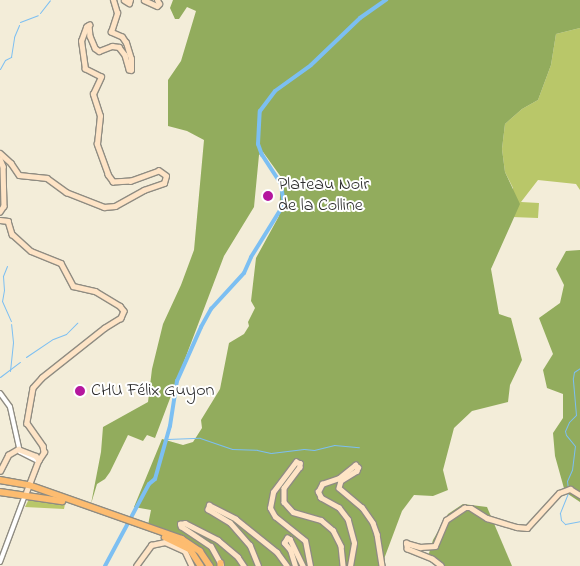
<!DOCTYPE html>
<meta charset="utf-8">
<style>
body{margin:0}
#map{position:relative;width:580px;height:566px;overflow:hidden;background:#f3edd9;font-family:"Indie Flower",sans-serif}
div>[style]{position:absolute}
.green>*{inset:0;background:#b9c769}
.forest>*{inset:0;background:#92ac5d}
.stream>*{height:1px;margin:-0.5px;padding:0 0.5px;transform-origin:0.5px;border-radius:0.5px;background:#7cbff2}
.river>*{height:4px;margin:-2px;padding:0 2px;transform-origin:2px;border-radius:2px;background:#7cbff2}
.roads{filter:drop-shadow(1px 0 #8f8c82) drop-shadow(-1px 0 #8f8c82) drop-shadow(0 1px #8f8c82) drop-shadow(0 -1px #8f8c82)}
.tertiary>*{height:4px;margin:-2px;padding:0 2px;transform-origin:2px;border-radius:2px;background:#fff}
.secondary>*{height:4.5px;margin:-2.25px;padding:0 2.25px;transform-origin:2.25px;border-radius:2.25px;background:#fee4c6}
.primary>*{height:5.5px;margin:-2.75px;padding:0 2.75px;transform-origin:2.75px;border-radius:2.75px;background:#fdbc70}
.dots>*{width:14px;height:14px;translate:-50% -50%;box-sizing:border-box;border:2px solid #fff;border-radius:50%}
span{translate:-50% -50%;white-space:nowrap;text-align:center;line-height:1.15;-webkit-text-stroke:4px #fff;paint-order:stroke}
.poi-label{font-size:18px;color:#2b2b2b}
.left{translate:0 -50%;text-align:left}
</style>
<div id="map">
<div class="green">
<div style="clip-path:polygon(580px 28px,580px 190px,576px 184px,538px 180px,521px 202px,539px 203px,538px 218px,512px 217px,513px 188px,505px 172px,502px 149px,505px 124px,522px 109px,538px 100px,551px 65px,556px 34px)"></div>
<div style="clip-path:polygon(29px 499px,55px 502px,65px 504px,64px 509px,25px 507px)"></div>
</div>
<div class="forest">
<div style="clip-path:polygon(173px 0,580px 0,580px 28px,556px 34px,551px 65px,538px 100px,522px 109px,505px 124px,502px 149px,505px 172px,520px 204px,491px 269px,499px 314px,511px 318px,522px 360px,510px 385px,508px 402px,472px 411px,454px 428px,443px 470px,448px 490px,433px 496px,414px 495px,402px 511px,384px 559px,384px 566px,204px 566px,180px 535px,148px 525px,151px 510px,134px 507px,162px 439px,183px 445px,193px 442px,202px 428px,201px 420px,220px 389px,229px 343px,244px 334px,249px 326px,248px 322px,255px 308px,251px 301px,256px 258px,279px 216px,281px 177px,263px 152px,259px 155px,254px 207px,224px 256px,155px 438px,147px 435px,143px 441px,128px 435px,110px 472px,105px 479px,97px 484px,91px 504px,101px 452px,103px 427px,148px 402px,152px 369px,163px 324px,181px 285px,194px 250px,204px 140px,187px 131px,168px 126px,168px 80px,181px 61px,196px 11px,187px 7px,179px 19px,175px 19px,170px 8px)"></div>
<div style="clip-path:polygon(580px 250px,580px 502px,565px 492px,555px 456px,553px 433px,563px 418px,563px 394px,547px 388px,543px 370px,553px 354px,539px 318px,560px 303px,564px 285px,556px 269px,566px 251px)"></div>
<div style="clip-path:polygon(463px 504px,487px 507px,512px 566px,440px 566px,427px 560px,433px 540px,448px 514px)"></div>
</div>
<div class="stream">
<div style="left:40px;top:13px;width:16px;rotate:-52deg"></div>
<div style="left:20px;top:22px;width:19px;rotate:-21deg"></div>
<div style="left:0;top:69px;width:10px;rotate:-61deg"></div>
<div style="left:5px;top:60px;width:7px;rotate:-27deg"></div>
<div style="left:11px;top:57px;width:20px;rotate:-81deg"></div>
<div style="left:14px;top:37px;width:13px;rotate:-67deg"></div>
<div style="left:7px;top:266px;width:11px;rotate:112deg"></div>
<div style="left:3px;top:276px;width:14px;rotate:86deg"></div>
<div style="left:4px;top:290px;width:11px;rotate:100deg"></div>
<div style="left:2px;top:301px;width:22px;rotate:66deg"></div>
<div style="left:26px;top:357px;width:32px;rotate:-34deg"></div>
<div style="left:53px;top:339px;width:14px;rotate:-21deg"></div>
<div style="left:66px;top:334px;width:16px;rotate:-45deg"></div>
<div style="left:10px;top:371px;width:29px;rotate:-84deg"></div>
<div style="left:13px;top:342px;width:18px;rotate:-96deg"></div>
<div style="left:0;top:377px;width:25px;rotate:-37deg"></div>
<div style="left:167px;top:439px;width:33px;rotate:-2deg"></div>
<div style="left:200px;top:438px;width:34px;rotate:19deg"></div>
<div style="left:232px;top:449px;width:25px;rotate:2deg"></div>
<div style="left:257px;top:450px;width:14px;rotate:12deg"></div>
<div style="left:271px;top:453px;width:33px;rotate:-7deg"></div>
<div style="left:304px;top:449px;width:10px;rotate:6deg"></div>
<div style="left:314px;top:450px;width:21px;rotate:-14deg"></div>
<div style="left:334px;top:445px;width:25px;rotate:5deg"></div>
<div style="left:568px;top:489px;width:8px;rotate:-97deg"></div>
<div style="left:567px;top:481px;width:12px;rotate:-66deg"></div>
<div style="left:572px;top:470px;width:24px;rotate:-83deg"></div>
<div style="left:575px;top:446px;width:14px;rotate:-129deg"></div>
<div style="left:566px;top:435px;width:4px;rotate:-104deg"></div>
<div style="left:565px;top:431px;width:10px;rotate:-66deg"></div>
<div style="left:569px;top:422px;width:10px;rotate:-45deg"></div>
<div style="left:576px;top:415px;width:37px;rotate:-95deg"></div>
<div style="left:573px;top:378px;width:6px;rotate:-81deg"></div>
<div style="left:574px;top:372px;width:7px;rotate:-34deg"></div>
<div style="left:568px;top:493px;width:22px;rotate:112deg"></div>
<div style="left:560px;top:513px;width:7px;rotate:82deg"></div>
<div style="left:561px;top:520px;width:6px;rotate:45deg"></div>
<div style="left:565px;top:524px;width:15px;rotate:-11deg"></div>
</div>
<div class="river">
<div style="left:105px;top:566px;width:93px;rotate:-61.8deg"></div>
<div style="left:149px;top:484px;width:8px;rotate:-40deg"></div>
<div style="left:155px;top:479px;width:55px;rotate:-74.2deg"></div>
<div style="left:170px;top:426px;width:46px;rotate:-81.2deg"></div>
<div style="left:177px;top:381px;width:59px;rotate:-66deg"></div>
<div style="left:201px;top:327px;width:21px;rotate:-61deg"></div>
<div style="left:211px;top:309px;width:49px;rotate:-47.5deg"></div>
<div style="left:244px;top:273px;width:17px;rotate:-66deg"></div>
<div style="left:251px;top:257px;width:62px;rotate:-58.1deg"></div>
<div style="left:284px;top:204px;width:20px;rotate:-99deg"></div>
<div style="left:281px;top:184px;width:35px;rotate:-123deg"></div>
<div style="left:262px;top:155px;width:12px;rotate:-110deg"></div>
<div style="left:258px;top:144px;width:33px;rotate:-87deg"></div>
<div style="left:260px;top:111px;width:25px;rotate:-53deg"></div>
<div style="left:275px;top:91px;width:44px;rotate:-35.8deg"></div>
<div style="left:311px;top:65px;width:68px;rotate:-43.8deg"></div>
<div style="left:360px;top:18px;width:32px;rotate:-35deg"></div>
</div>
<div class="roads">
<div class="tertiary">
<div style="left:0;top:393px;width:17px;rotate:54deg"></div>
<div style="left:10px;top:407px;width:46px;rotate:77.5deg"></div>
<div style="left:20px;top:452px;width:20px;rotate:27deg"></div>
<div style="left:0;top:562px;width:72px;rotate:-69.5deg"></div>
</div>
<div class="secondary">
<div style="left:124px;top:0;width:6px;rotate:31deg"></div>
<div style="left:129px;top:3px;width:3px;rotate:-72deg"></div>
<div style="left:144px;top:0;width:14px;rotate:25deg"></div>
<div style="left:157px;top:6px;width:3px;rotate:-45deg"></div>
<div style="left:159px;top:4px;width:4px;rotate:-117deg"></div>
<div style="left:0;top:153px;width:15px;rotate:42deg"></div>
<div style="left:11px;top:163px;width:14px;rotate:56deg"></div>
<div style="left:19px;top:175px;width:28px;rotate:6deg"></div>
<div style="left:47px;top:178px;width:24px;rotate:36deg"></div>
<div style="left:66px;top:192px;width:41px;rotate:21.5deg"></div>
<div style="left:104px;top:207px;width:11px;rotate:-5deg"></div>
<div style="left:115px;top:206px;width:33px;rotate:-29deg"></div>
<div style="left:144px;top:190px;width:21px;rotate:-19deg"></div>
<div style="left:164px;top:183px;width:7px;rotate:-74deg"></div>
<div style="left:166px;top:176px;width:9px;rotate:-144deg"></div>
<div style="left:159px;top:171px;width:30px;rotate:160deg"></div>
<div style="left:131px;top:181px;width:18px;rotate:177deg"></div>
<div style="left:113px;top:182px;width:9px;rotate:-126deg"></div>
<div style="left:108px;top:175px;width:33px;rotate:-110deg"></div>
<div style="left:97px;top:144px;width:28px;rotate:-84deg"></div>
<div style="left:100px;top:116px;width:23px;rotate:-108deg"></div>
<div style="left:93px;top:94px;width:19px;rotate:-65deg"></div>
<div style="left:101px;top:77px;width:18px;rotate:-153deg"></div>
<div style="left:85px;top:69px;width:28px;rotate:-98deg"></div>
<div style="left:81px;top:41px;width:15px;rotate:-70deg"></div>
<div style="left:86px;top:27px;width:4px;rotate:-34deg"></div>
<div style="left:89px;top:25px;width:11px;rotate:85deg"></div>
<div style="left:90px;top:36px;width:13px;rotate:67deg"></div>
<div style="left:95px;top:48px;width:5px;rotate:37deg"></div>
<div style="left:99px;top:51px;width:14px;rotate:-21deg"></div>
<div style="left:112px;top:46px;width:7px;rotate:8deg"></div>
<div style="left:119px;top:47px;width:10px;rotate:53deg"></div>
<div style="left:125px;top:55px;width:15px;rotate:74deg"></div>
<div style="left:129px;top:69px;width:2px;rotate:27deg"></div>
<div style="left:131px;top:70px;width:11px;rotate:-90deg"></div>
<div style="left:131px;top:59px;width:17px;rotate:-107deg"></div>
<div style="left:126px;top:43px;width:7px;rotate:-124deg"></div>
<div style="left:122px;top:37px;width:12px;rotate:-156deg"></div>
<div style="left:111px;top:32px;width:20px;rotate:-72deg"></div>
<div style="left:117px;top:13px;width:14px;rotate:-107deg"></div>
<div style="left:0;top:159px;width:8px;rotate:67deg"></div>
<div style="left:3px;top:166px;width:40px;rotate:88.6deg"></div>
<div style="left:4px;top:206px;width:7px;rotate:124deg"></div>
<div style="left:0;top:220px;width:8px;rotate:7deg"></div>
<div style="left:8px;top:221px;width:14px;rotate:73deg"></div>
<div style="left:12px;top:234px;width:25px;rotate:42deg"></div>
<div style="left:31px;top:251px;width:32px;rotate:22deg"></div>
<div style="left:61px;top:263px;width:26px;rotate:62deg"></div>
<div style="left:73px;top:286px;width:23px;rotate:13deg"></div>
<div style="left:95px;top:291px;width:29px;rotate:31deg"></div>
<div style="left:120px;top:306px;width:6px;rotate:51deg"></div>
<div style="left:124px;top:311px;width:8px;rotate:113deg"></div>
<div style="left:121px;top:318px;width:19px;rotate:148deg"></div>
<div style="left:105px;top:328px;width:80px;rotate:141.6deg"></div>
<div style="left:42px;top:378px;width:13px;rotate:132deg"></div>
<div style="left:33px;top:388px;width:36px;rotate:100deg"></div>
<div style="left:27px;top:423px;width:28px;rotate:55deg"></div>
<div style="left:43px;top:446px;width:6px;rotate:81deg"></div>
<div style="left:0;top:471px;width:18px;rotate:-63deg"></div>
<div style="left:8px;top:455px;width:12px;rotate:-31deg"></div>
<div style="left:18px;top:449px;width:19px;rotate:21deg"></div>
<div style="left:36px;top:456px;width:5px;rotate:53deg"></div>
<div style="left:25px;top:495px;width:36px;rotate:-69deg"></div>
<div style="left:38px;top:461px;width:11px;rotate:-56deg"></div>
<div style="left:221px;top:565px;width:21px;rotate:-119deg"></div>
<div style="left:211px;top:547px;width:36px;rotate:-146deg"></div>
<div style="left:181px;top:527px;width:3px;rotate:-108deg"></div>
<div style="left:180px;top:524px;width:5px;rotate:-11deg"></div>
<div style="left:185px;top:523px;width:37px;rotate:27deg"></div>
<div style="left:218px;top:540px;width:26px;rotate:40deg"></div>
<div style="left:238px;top:557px;width:11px;rotate:56deg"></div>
<div style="left:136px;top:566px;width:26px;rotate:-54deg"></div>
<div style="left:151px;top:545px;width:14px;rotate:-12deg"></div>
<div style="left:165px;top:542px;width:22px;rotate:24deg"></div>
<div style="left:185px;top:551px;width:17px;rotate:65deg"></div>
<div style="left:258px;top:566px;width:22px;rotate:-112deg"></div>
<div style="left:250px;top:546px;width:30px;rotate:-131deg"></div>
<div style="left:230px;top:523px;width:26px;rotate:-149deg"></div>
<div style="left:208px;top:510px;width:5px;rotate:-79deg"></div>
<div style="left:209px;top:505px;width:30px;rotate:27deg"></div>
<div style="left:236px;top:519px;width:53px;rotate:38.8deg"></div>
<div style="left:277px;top:552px;width:17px;rotate:54deg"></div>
<div style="left:295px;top:566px;width:17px;rotate:-107deg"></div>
<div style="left:290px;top:550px;width:9px;rotate:-131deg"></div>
<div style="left:284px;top:543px;width:6px;rotate:-59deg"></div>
<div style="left:287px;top:538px;width:3px;rotate:18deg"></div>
<div style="left:290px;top:539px;width:30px;rotate:64deg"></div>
<div style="left:310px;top:566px;width:25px;rotate:-101deg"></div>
<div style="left:305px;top:541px;width:38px;rotate:-141deg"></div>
<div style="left:275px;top:517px;width:10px;rotate:-119deg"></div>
<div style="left:270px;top:508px;width:16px;rotate:-79deg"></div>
<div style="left:273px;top:492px;width:38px;rotate:-53deg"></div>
<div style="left:296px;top:462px;width:4px;rotate:14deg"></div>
<div style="left:300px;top:463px;width:4px;rotate:90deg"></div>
<div style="left:300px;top:467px;width:26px;rotate:127deg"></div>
<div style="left:284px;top:488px;width:14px;rotate:90deg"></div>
<div style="left:284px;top:502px;width:13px;rotate:48deg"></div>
<div style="left:293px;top:512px;width:29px;rotate:16deg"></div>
<div style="left:321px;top:520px;width:16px;rotate:40deg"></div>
<div style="left:333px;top:530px;width:18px;rotate:63deg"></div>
<div style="left:341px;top:546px;width:20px;rotate:84deg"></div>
<div style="left:350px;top:566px;width:23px;rotate:-80deg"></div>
<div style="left:354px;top:543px;width:24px;rotate:-105deg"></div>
<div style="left:348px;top:520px;width:15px;rotate:-127deg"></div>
<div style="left:339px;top:508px;width:21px;rotate:-151deg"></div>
<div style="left:321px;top:498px;width:7px;rotate:-117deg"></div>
<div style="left:318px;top:492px;width:9px;rotate:-63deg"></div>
<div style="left:322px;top:484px;width:18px;rotate:-19deg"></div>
<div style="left:339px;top:478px;width:21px;rotate:-39deg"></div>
<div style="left:355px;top:465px;width:4px;rotate:34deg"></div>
<div style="left:358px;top:467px;width:4px;rotate:104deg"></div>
<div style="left:357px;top:471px;width:19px;rotate:148deg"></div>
<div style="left:341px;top:481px;width:7px;rotate:106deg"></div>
<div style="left:339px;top:488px;width:30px;rotate:40deg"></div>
<div style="left:362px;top:507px;width:19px;rotate:55deg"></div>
<div style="left:373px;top:523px;width:12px;rotate:70deg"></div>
<div style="left:377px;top:534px;width:32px;rotate:81deg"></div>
<div style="left:441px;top:566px;width:11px;rotate:-142deg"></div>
<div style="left:432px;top:559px;width:27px;rotate:-158deg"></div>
<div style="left:407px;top:549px;width:6px;rotate:-99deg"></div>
<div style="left:406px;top:543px;width:15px;rotate:16deg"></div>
<div style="left:420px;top:547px;width:15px;rotate:-4deg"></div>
<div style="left:435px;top:546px;width:28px;rotate:-67deg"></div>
<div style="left:446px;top:520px;width:22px;rotate:-34deg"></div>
<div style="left:464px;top:508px;width:7px"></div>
<div style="left:471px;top:508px;width:19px;rotate:32deg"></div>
<div style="left:487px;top:518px;width:31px;rotate:17deg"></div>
<div style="left:517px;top:527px;width:10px;rotate:6deg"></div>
<div style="left:527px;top:528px;width:47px;rotate:-47.6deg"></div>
<div style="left:559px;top:493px;width:12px;rotate:-20deg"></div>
<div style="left:570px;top:489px;width:12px;rotate:31deg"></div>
</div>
<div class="primary">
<div style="left:0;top:480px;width:29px;rotate:10deg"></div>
<div style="left:29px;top:485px;width:162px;rotate:19.4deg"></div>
<div style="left:182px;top:539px;width:22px;rotate:34deg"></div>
<div style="left:200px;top:551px;width:18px;rotate:56deg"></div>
<div style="left:0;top:492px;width:63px;rotate:8.3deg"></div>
<div style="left:165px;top:537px;width:28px;rotate:26deg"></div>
<div style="left:190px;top:549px;width:20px;rotate:57deg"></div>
<div style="left:221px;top:563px;width:3px;rotate:90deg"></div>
</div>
</div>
<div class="dots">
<div style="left:268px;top:196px;background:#b5179e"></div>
<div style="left:80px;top:391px;background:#b5179e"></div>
</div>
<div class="poi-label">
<span class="left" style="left:278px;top:196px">Plateau Noir<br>de la Colline</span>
<span class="left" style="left:91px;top:391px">CHU Félix Guyon</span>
</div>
</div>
